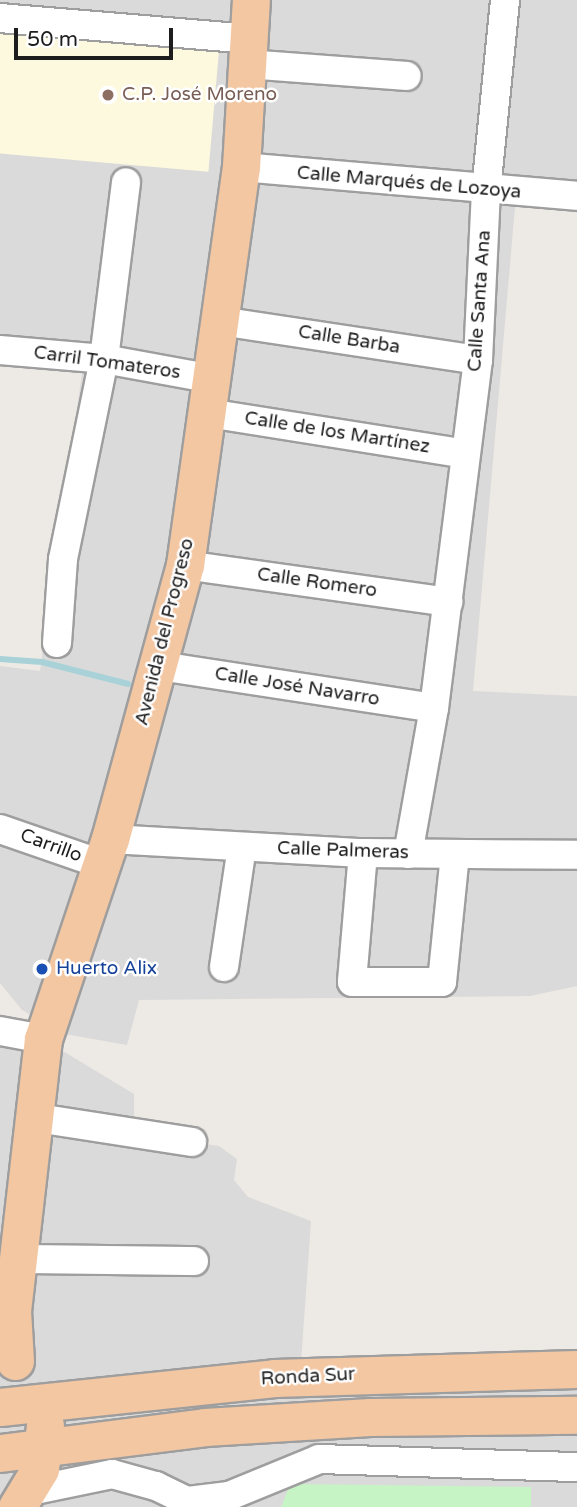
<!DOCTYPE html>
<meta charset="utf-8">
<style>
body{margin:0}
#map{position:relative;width:577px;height:1507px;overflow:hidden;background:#ede9e4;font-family:"Varela Round",sans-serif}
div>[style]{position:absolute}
.residential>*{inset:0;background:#dbdada}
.education>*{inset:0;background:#fcf9de;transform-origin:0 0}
.park>*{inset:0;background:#c6f4c4}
.stream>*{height:6px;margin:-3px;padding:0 3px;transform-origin:3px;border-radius:3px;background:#a8d2d8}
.roads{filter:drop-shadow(2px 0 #9e9e9e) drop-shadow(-2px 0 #9e9e9e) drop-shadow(0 2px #9e9e9e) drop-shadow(0 -2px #9e9e9e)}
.minor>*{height:28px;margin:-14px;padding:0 14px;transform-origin:14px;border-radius:14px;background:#fff}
.major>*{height:37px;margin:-18.5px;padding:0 18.5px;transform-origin:18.5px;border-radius:18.5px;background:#f4c7a3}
.dots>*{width:19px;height:19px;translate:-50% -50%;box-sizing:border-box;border:4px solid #fff;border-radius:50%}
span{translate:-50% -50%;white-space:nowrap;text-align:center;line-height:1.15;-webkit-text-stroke:5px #fff;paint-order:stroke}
.education-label{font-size:19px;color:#785e54}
.left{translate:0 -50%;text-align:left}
.street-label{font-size:19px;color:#1d1d1d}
.transit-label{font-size:19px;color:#164399}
.scale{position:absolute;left:14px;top:28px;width:159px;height:32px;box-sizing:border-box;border:4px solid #1d1d1d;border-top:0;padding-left:9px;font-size:21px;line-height:24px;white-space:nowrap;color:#1d1d1d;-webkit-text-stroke:5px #fff;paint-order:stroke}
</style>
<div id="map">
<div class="residential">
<div style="clip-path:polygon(0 0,577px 0,577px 211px,515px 207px,473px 691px,577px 696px,577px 986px,530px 996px,139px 1000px,127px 1045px,65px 1034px,22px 1010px,0 983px,0 666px,40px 671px,84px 359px,0 348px)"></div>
<div style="clip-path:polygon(0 1031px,43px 1039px,134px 1094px,134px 1133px,219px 1146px,237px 1159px,234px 1180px,248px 1197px,311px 1221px,300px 1377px,577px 1369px,577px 1507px,0 1507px)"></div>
</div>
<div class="education">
<div style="left:0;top:18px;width:221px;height:135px;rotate:5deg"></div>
</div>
<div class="park">
<div style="clip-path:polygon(295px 1484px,531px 1487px,531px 1507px,281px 1507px,289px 1487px)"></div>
</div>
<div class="stream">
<div style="left:0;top:659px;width:42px;rotate:4.1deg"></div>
<div style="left:42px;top:662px;width:89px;rotate:14.3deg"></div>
</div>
<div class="roads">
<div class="minor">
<div style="left:0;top:18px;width:250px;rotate:4.8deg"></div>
<div style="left:247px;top:64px;width:160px;rotate:4.3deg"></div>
<div style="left:241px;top:167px;width:337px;rotate:4.9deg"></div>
<div style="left:220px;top:321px;width:261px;rotate:8.6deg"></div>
<div style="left:0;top:350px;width:104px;rotate:4.9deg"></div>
<div style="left:104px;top:359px;width:111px;rotate:10.4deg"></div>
<div style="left:208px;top:413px;width:261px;rotate:9deg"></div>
<div style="left:185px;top:565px;width:266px;rotate:8deg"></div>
<div style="left:57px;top:643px;width:84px;rotate:-85.9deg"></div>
<div style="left:63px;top:559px;width:204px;rotate:-78.4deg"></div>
<div style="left:104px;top:359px;width:178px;rotate:-82.9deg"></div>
<div style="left:160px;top:666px;width:277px;rotate:8.7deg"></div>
<div style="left:0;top:829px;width:107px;rotate:19.1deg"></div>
<div style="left:110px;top:839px;width:253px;rotate:3.2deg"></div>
<div style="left:363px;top:853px;width:214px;rotate:0.5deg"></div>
<div style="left:363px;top:853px;width:129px;rotate:94.9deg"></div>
<div style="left:352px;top:982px;width:90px"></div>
<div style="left:442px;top:982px;width:128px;rotate:-84.2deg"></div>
<div style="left:408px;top:854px;width:148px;rotate:-79.9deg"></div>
<div style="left:434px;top:708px;width:351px;rotate:-82.8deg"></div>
<div style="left:478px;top:360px;width:169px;rotate:-87.3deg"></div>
<div style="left:486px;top:191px;width:192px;rotate:-84.3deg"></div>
<div style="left:224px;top:967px;width:121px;rotate:-81.5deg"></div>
<div style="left:0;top:1031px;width:44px;rotate:10.5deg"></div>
<div style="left:31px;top:1117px;width:163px;rotate:8.8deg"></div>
<div style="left:20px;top:1259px;width:174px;rotate:0.7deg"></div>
<div style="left:30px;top:1491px;width:84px;rotate:-11.7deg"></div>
<div style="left:112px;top:1474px;width:46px;rotate:15.3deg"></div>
<div style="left:156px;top:1486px;width:48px;rotate:26deg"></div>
<div style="left:188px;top:1501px;width:41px;rotate:-7deg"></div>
<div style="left:229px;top:1496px;width:97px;rotate:-22.3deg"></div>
<div style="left:319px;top:1459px;width:258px;rotate:1.8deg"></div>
</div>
<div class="major">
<div style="left:15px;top:1361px;width:50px;rotate:-93.4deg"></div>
<div style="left:12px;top:1311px;width:274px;rotate:-83.5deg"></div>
<div style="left:43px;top:1039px;width:211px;rotate:-71.5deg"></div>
<div style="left:110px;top:839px;width:284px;rotate:-74.7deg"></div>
<div style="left:185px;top:565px;width:402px;rotate:-82deg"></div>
<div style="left:241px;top:167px;width:167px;rotate:-86.6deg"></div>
<div style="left:0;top:1407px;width:276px;rotate:-6deg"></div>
<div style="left:274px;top:1378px;width:303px;rotate:-1.7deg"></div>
<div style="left:0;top:1453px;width:207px;rotate:-7.2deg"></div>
<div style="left:205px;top:1427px;width:165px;rotate:-3.5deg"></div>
<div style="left:370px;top:1417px;width:207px;rotate:-0.6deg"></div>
<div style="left:17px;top:1507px;width:44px;rotate:-58.8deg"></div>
<div style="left:40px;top:1469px;width:44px;rotate:-83.5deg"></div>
</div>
</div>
<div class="dots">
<div style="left:108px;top:95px;background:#8d6e63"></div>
<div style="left:42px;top:969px;background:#1a4fb4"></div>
</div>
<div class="education-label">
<span class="left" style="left:122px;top:95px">C.P. José Moreno</span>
</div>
<div class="street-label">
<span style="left:409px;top:183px;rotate:5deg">Calle Marqués de Lozoya</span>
<span style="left:480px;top:301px;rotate:-86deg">Calle Santa Ana</span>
<span style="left:349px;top:340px;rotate:9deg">Calle Barba</span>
<span style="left:107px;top:363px;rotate:8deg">Carril Tomateros</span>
<span style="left:337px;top:433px;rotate:9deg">Calle de los Martínez</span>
<span style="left:317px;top:583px;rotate:8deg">Calle Romero</span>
<span style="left:165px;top:632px;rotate:-76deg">Avenida del Progreso</span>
<span style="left:297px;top:687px;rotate:9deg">Calle José Navarro</span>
<span style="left:51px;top:846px;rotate:20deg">Carrillo</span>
<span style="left:343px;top:851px;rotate:2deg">Calle Palmeras</span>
<span style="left:308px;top:1377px;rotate:-3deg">Ronda Sur</span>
</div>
<div class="transit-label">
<span class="left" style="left:56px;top:969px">Huerto Alix</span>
</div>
<div class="scale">50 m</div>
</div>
